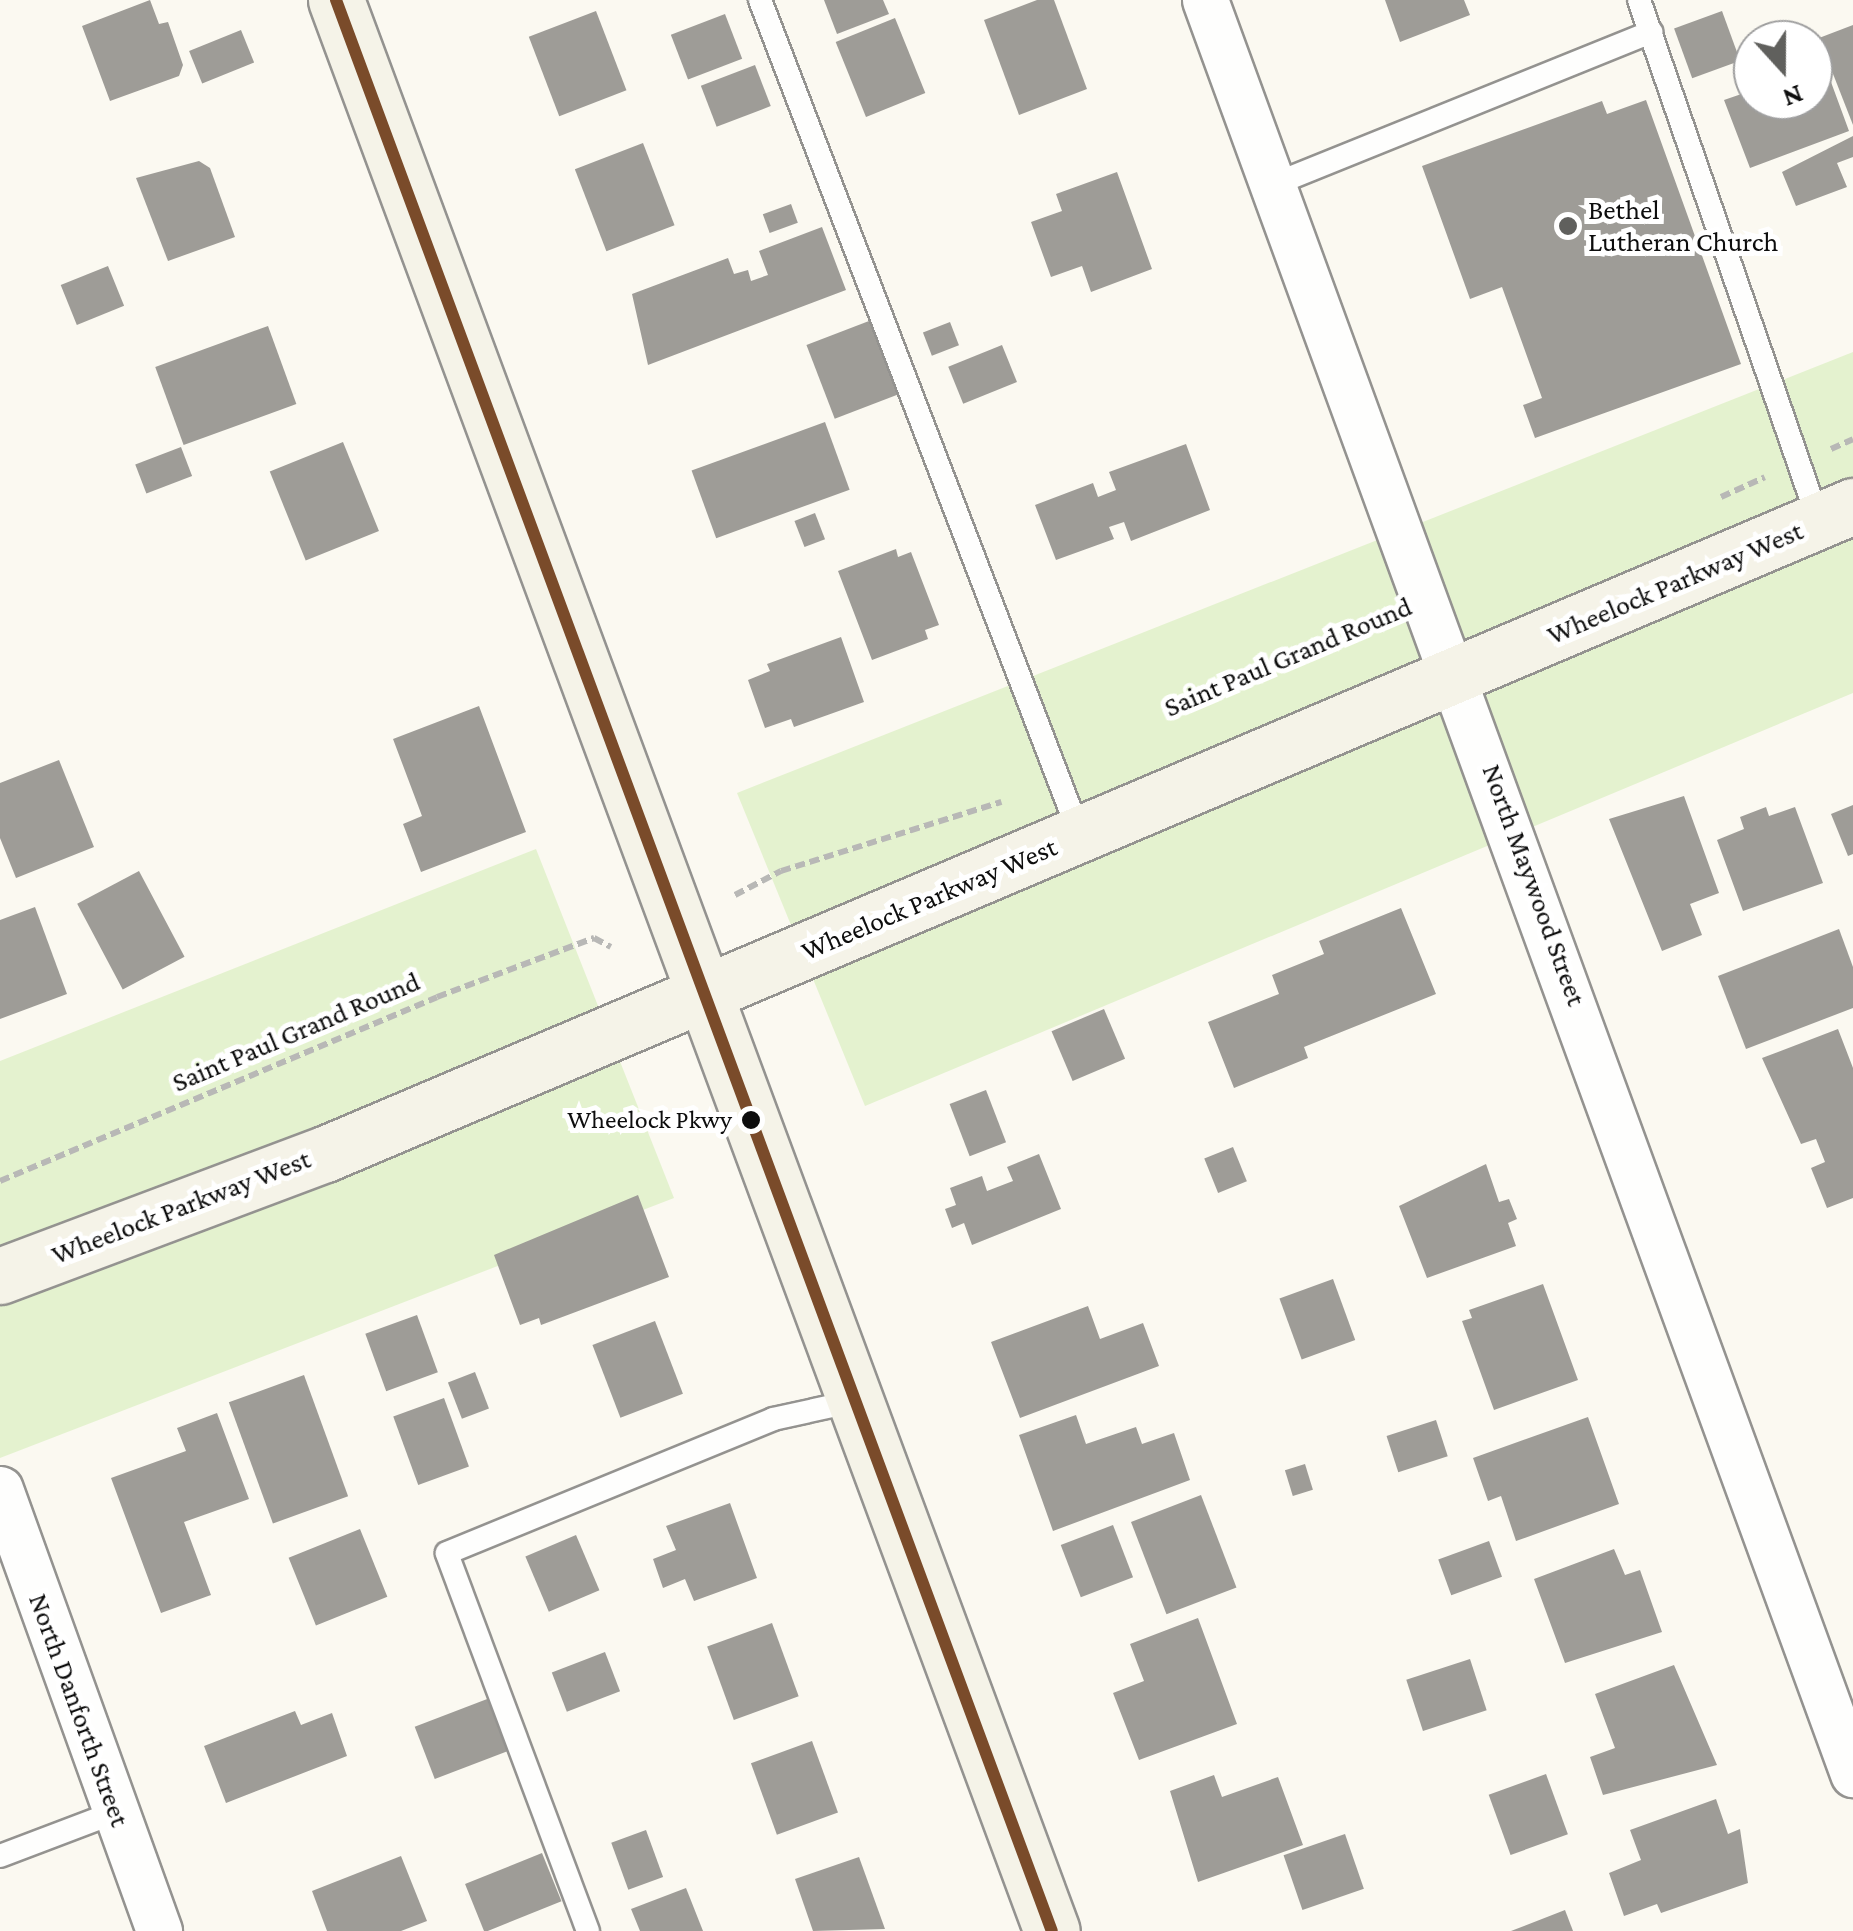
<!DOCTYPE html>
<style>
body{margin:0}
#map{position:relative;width:1853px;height:1931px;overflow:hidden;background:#fbf9f1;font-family:"Crimson Pro",serif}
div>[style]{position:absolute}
.green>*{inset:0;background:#e4f2cf}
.building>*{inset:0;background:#9e9c97;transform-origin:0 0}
.path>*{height:6px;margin-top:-3px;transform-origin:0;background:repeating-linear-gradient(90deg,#b8b8b6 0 10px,transparent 0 15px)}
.roads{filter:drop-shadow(2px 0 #949390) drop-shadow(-2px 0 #949390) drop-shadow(0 2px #949390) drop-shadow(0 -2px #949390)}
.lane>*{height:22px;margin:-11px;padding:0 11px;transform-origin:11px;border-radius:11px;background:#fefefd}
.street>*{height:45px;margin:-22.5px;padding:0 22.5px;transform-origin:22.5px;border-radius:22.5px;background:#fefefd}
.secondary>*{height:55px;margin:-27.5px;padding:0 27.5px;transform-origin:27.5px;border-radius:27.5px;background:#f5f3e8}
.bus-1>*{height:12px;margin:-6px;padding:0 6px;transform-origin:6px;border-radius:6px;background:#7a4b2a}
.dots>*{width:28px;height:28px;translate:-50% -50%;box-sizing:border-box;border:5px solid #fff;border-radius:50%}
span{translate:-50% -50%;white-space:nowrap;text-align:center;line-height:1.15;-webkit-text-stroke:10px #fff;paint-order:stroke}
.bus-label{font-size:26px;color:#0d0d0d}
.right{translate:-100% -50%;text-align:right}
.poi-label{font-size:28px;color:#0d0d0d}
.left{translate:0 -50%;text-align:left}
.street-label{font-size:28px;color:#0d0d0d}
.north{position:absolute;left:1733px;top:20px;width:100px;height:100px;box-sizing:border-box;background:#fff;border:2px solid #9e9e9e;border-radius:50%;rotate:159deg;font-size:28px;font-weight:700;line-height:40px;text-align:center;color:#0d0d0d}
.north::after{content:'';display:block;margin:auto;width:35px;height:45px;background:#60605d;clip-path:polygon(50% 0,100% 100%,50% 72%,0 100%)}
</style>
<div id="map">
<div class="green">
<div style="clip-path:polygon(1853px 352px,1853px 693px,865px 1106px,737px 793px)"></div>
<div style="clip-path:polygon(536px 849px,674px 1198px,0 1458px,0 1061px)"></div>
</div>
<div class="building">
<div style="clip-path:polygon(150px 0,159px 24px,168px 22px,183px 65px,179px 76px,110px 101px,82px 26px)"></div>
<div style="clip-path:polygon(824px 0,883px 0,889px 14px,837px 34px)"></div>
<div style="clip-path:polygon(1037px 0,1054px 0,1087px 89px,1019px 115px,984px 20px)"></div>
<div style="clip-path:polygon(1385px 0,1464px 0,1470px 15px,1400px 42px)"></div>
<div style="left:596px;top:11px;width:85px;height:72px;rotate:69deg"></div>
<div style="left:1722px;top:11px;width:53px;height:51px;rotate:70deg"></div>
<div style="left:725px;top:14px;width:48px;height:58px;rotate:69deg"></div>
<div style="left:895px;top:18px;width:81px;height:64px;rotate:68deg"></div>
<div style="clip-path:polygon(1853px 25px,1853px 125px,1819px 38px)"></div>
<div style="left:241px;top:30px;width:35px;height:56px;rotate:68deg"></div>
<div style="clip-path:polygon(1824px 63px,1849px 131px,1750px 168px,1724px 100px,1753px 90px,1753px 100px,1813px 100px,1813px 67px)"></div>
<div style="left:755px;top:65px;width:44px;height:58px;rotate:69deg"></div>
<div style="clip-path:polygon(1646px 100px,1741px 364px,1535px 438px,1523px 405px,1542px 398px,1502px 287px,1470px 299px,1422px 166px,1602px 101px,1607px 114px)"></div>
<div style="clip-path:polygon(1853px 136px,1853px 157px,1837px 163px,1847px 187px,1796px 206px,1782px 172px)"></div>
<div style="left:643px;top:143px;width:88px;height:73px;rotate:69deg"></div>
<div style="clip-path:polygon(199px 161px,210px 168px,235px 237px,168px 261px,136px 178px)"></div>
<div style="clip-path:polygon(1117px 172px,1152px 269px,1091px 292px,1082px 266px,1051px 277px,1031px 222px,1062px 211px,1056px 194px)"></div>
<div style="left:791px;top:204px;width:20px;height:30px;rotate:70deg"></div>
<div style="clip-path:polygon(822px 227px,846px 290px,648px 365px,632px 294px,728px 258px,734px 274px,748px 270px,751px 281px,768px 275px,759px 251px)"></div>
<div style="left:108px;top:266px;width:43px;height:51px;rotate:68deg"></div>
<div style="left:869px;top:321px;width:79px;height:67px;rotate:69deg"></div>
<div style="left:950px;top:322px;width:25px;height:29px;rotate:69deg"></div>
<div style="left:268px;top:326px;width:83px;height:120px;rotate:70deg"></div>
<div style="left:1002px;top:345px;width:40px;height:58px;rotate:68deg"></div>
<div style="left:825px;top:422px;width:72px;height:142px;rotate:70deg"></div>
<div style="left:343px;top:442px;width:96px;height:79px;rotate:68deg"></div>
<div style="clip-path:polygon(1186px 444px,1210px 510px,1131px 541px,1124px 522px,1109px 527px,1114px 539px,1056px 560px,1035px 505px,1093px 483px,1098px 497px,1116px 490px,1109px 472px)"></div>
<div style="left:181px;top:447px;width:31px;height:49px;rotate:69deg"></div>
<div style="left:815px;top:513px;width:28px;height:22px;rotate:69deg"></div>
<div style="clip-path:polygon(896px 549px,898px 557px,911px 552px,939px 625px,925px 630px,928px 639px,872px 660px,838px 571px)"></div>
<div style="clip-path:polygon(841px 637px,864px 702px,794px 727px,791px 719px,765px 728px,748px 680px,770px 671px,767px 664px)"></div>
<div style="clip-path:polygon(479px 706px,526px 832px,421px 872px,403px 824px,422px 816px,393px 739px)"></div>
<div style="clip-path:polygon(59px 760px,94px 847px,16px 878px,0 838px,0 783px)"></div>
<div style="clip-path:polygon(1684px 796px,1719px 893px,1690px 904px,1702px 935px,1662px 951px,1609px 819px)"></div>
<div style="clip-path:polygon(1853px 805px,1853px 854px,1848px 856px,1831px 814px)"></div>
<div style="clip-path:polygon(1766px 807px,1769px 816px,1795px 807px,1823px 883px,1743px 911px,1717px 840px,1744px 829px,1740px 817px)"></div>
<div style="left:139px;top:871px;width:97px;height:70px;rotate:62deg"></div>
<div style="clip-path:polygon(35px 907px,67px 994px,0 1019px,0 920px)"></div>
<div style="clip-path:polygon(1401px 908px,1436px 994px,1304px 1047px,1308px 1058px,1234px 1088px,1208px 1022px,1279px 994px,1272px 975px,1324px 954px,1319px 941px)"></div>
<div style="clip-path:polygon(1839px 929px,1853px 967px,1853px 1008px,1746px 1049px,1718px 976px)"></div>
<div style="left:1104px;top:1009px;width:54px;height:57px;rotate:67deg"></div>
<div style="clip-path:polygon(1838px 1029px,1853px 1068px,1853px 1198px,1827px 1208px,1811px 1168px,1825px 1162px,1816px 1139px,1801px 1144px,1762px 1058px)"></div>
<div style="left:986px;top:1090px;width:56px;height:39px;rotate:69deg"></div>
<div style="left:1233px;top:1147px;width:37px;height:31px;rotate:68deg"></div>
<div style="clip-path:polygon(1039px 1154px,1061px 1209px,972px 1245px,964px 1223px,952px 1228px,945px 1209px,956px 1205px,950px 1188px,982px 1176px,987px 1191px,1013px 1181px,1007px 1167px)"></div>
<div style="clip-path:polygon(1486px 1164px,1499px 1202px,1509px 1199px,1517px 1219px,1508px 1223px,1516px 1246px,1427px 1278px,1399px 1206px)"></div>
<div style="clip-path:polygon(638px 1195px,669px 1277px,541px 1325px,539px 1318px,520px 1325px,494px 1255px)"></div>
<div style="left:1333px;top:1279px;width:65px;height:57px;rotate:70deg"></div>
<div style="clip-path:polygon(1543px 1284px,1578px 1380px,1494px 1410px,1462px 1321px,1472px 1318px,1469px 1310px)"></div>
<div style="clip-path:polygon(1088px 1306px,1100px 1339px,1143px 1323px,1159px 1366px,1020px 1418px,991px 1342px)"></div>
<div style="left:417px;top:1315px;width:61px;height:55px;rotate:70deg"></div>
<div style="left:655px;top:1321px;width:78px;height:67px;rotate:69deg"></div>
<div style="left:475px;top:1372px;width:39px;height:29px;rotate:69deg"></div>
<div style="left:304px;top:1375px;width:129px;height:80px;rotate:70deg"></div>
<div style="left:444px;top:1398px;width:73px;height:54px;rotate:70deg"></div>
<div style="clip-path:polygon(217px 1413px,249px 1499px,184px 1522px,211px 1595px,161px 1613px,111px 1478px,186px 1451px,177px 1428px)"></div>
<div style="clip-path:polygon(1076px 1415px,1086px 1444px,1136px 1427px,1142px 1444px,1174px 1433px,1190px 1480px,1053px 1531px,1019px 1435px)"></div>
<div style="clip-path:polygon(1588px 1417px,1619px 1504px,1516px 1541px,1501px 1496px,1488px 1501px,1473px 1458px)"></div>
<div style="left:1436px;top:1420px;width:38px;height:52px;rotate:72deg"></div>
<div style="left:1305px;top:1464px;width:27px;height:21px;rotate:73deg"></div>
<div style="left:1201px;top:1495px;width:99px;height:75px;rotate:69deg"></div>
<div style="clip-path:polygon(730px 1503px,757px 1578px,694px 1601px,685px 1579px,663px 1588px,653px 1559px,676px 1550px,666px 1526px)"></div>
<div style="left:1113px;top:1525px;width:56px;height:56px;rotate:69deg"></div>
<div style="left:360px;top:1529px;width:73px;height:77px;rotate:68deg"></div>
<div style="left:576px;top:1535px;width:60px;height:55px;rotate:67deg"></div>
<div style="left:1489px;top:1541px;width:38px;height:54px;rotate:70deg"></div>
<div style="clip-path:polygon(1614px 1549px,1625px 1575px,1640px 1570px,1662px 1632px,1565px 1663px,1534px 1579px)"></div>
<div style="clip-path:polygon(1198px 1618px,1237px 1724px,1139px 1760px,1113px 1693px,1144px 1681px,1130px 1644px)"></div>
<div style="left:772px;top:1623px;width:78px;height:69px;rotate:70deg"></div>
<div style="left:605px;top:1652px;width:42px;height:57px;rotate:69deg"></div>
<div style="left:1470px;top:1659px;width:54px;height:67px;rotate:72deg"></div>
<div style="clip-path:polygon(1674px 1665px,1717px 1765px,1603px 1795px,1590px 1757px,1615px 1748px,1595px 1694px)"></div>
<div style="left:495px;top:1696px;width:56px;height:86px;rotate:69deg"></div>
<div style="clip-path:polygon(295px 1711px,301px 1725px,332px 1713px,347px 1756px,226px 1803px,204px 1746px)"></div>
<div style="left:812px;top:1741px;width:76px;height:65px;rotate:70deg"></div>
<div style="left:1546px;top:1774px;width:64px;height:61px;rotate:70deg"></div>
<div style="clip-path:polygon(1214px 1775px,1222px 1797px,1278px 1777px,1303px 1845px,1198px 1882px,1170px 1791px)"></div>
<div style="clip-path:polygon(1716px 1799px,1728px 1834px,1740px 1829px,1748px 1883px,1661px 1913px,1657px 1904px,1624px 1916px,1609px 1873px,1641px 1860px,1630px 1830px)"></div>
<div style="left:646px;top:1830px;width:50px;height:37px;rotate:70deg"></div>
<div style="left:1345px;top:1834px;width:58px;height:65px;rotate:71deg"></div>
<div style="left:542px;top:1853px;width:52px;height:83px;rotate:68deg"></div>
<div style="clip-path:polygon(401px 1856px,427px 1921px,401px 1931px,327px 1931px,312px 1891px)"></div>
<div style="clip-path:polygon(859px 1857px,885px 1929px,813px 1931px,795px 1879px)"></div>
<div style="clip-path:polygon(686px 1888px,703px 1931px,640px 1931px,631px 1909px)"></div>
<div style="clip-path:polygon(1565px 1910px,1573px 1931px,1511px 1931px)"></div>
</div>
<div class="path">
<div style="left:1831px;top:449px;width:24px;rotate:-24deg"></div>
<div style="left:1721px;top:497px;width:48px;rotate:-24.4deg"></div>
<div style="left:735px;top:895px;width:52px;rotate:-27.6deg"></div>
<div style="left:781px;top:871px;width:231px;rotate:-17.4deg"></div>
<div style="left:0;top:1181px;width:474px;rotate:-22.8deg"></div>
<div style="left:437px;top:997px;width:168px;rotate:-20.6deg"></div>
<div style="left:594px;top:938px;width:19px;rotate:28deg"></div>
</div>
<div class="roads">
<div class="lane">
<div style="left:760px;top:0;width:894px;rotate:69.03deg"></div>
<div style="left:1639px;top:0;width:552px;rotate:70.97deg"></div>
<div style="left:1275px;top:184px;width:406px;rotate:-22deg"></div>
<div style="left:0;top:1856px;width:124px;rotate:-20.8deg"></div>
<div style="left:588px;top:1931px;width:403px;rotate:-110.5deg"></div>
<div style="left:447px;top:1553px;width:352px;rotate:-22.3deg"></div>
<div style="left:773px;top:1419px;width:84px;rotate:-12.4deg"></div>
</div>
<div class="street">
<div style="left:1205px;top:0;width:1889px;rotate:69.93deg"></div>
<div style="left:0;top:1489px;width:470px;rotate:70.2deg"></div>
</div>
<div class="secondary">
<div style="left:336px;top:0;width:2059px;rotate:69.66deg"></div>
<div style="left:0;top:1276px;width:347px;rotate:-20.6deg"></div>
<div style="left:325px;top:1154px;width:1660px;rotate:-22.98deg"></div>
</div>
</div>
<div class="bus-1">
<div style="left:336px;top:0;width:2059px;rotate:69.66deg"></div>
</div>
<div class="dots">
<div style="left:1568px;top:226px;background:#60605d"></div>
<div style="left:751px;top:1120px;background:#0d0d0d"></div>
</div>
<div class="bus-label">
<span class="right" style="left:732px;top:1120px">Wheelock Pkwy</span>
</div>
<div class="poi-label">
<span class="left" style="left:1588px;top:226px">Bethel<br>Lutheran Church</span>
</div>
<div class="street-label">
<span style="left:1675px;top:583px;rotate:-23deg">Wheelock Parkway West</span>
<span style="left:1288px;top:657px;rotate:-23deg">Saint Paul Grand Round</span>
<span style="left:1534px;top:885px;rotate:70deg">North Maywood Street</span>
<span style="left:929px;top:899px;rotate:-23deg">Wheelock Parkway West</span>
<span style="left:296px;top:1032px;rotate:-23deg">Saint Paul Grand Round</span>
<span style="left:181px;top:1207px;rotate:-21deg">Wheelock Parkway West</span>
<span style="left:79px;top:1710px;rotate:70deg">North Danforth Street</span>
</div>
<div class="north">N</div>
</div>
